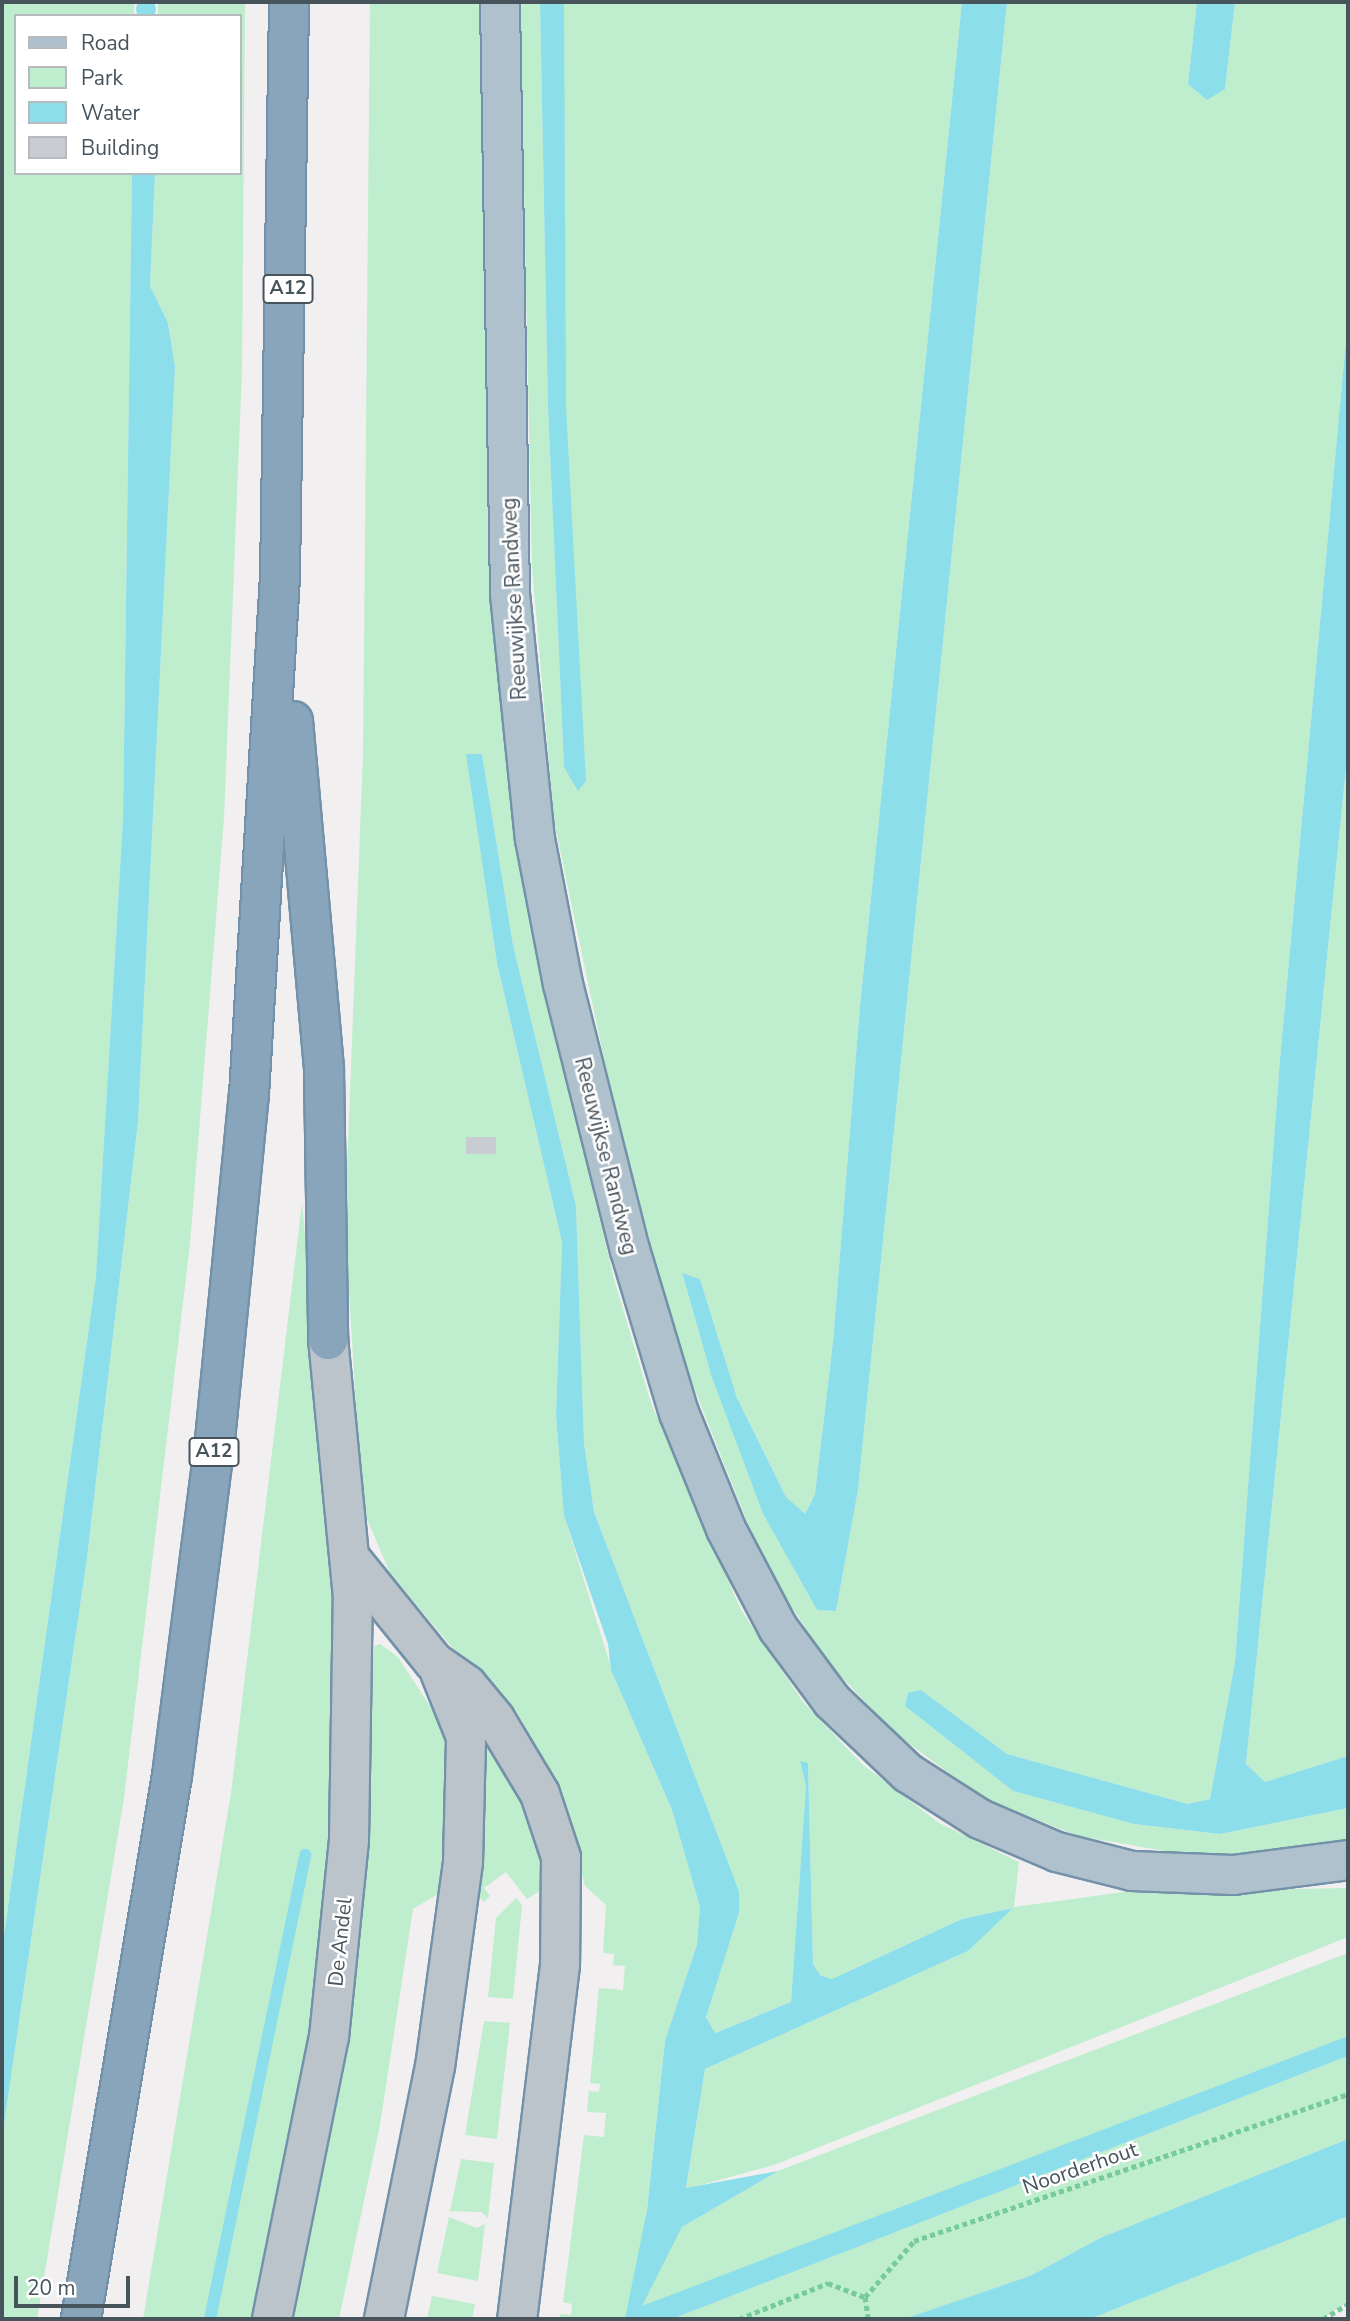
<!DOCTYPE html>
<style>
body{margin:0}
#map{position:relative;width:1350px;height:2321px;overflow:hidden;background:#f1efef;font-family:"Nunito Sans",sans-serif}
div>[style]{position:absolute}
.green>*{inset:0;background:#beeecd}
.water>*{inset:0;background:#8cdeea}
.round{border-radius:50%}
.stream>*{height:12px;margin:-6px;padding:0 6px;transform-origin:6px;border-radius:6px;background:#8cdeea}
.building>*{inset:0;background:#c9ccd1;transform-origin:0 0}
.path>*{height:4.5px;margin-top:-2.25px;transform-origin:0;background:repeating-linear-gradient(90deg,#77cb9b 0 5px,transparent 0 8.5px)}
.roads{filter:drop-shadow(2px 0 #7391a8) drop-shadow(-2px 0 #7391a8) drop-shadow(0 2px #7391a8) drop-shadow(0 -2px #7391a8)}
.minor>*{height:38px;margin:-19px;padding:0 19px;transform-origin:19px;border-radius:19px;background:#bbc4cb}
.major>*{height:38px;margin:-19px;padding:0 19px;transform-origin:19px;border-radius:19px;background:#afc1cd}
.highway>*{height:38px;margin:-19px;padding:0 19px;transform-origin:19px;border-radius:19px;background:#88a5bc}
span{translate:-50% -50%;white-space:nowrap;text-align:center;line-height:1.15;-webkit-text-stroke:5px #fff;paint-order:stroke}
.shield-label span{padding:2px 5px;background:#fff;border:2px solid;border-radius:5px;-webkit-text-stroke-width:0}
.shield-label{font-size:19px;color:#47545c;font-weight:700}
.street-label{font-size:21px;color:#47545c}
.frame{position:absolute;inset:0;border:4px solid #47545c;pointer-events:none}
.legend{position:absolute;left:14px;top:14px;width:228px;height:161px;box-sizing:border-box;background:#fff;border:2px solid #b5bbbe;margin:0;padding:9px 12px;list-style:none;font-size:21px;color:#47545c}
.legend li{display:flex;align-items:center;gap:14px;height:35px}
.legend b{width:35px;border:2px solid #b5bbbe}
.scale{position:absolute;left:14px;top:2276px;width:116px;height:32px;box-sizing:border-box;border:4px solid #47545c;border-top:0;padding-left:9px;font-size:21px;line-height:24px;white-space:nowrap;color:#47545c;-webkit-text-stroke:5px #fff;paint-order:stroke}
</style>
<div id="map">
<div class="green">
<div style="clip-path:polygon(2px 2px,134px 2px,134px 16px,16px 16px,16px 173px,132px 173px,123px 818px,96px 1277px,2px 1950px)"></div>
<div style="clip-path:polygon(158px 2px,245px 2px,242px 370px,224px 818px,190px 1244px,124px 1798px,37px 2319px,2px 2319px,2px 2138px,87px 1558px,138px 1122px,175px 367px,168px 323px,150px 286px,155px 173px,240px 173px,240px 16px,158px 16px)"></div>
<div style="clip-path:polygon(370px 2px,480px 2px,493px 627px,514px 822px,535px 947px,614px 1279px,651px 1403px,741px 1610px,803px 1702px,862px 1764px,939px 1823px,1019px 1862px,1014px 1907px,1124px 1892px,1348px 1888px,1348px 1937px,774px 2165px,686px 2189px,705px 2069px,968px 1951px,1012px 1908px,962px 1919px,832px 1979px,820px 1975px,813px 1964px,808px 1764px,800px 1762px,806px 1786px,791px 2002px,714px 2033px,706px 2016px,739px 1913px,739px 1891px,594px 1512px,584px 1443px,576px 1206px,513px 945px,482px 754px,467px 754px,497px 963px,562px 1242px,556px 1416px,564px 1516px,614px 1677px,672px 1810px,700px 1907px,697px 1943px,665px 2041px,644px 2236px,625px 2319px,560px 2319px,560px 2314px,571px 2315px,572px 2304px,563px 2302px,584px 2135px,604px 2137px,606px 2113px,587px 2112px,589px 2091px,599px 2092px,600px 2084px,590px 2083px,599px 1988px,623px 1990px,625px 1966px,613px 1965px,614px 1954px,603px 1953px,606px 1905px,585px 1886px,567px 1813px,521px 1719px,515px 1723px,390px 1573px,362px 1507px,345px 1223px,363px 754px)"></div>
<div style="clip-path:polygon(520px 2px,540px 2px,548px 407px,564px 767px,564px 2px,962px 2px,860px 1006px,833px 1342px,815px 1494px,804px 1515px,786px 1497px,737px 1398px,700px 1279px,682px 1274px,712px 1378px,763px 1514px,817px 1610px,836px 1611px,858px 1490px,1007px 2px,1197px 2px,1188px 84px,1225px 89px,1235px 2px,1348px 2px,1348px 318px,1280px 1059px,1235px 1662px,1210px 1799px,1188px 1804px,1007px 1754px,921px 1690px,905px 1706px,1013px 1791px,1134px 1824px,1220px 1834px,1348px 1808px,1348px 1841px,1211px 1859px,1078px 1836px,983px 1798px,896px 1734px,828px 1663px,764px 1564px,677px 1345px,614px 1106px,554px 821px,532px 567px)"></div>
<div style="clip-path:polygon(1348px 748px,1348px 1756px,1265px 1782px,1246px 1764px)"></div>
<div style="clip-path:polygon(302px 1203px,338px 1591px,328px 1933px,259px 2319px,143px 2319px,231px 1793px)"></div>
<div style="clip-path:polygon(380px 1644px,398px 1657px,452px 1740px,445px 1890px,413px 1909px,380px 2125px,339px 2319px,286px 2319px,369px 1648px)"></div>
<div style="clip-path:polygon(479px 1730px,517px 1794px,538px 1851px,545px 1888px,527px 1899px,506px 1872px,484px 1888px,490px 1896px,484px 1902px,475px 1892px)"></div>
<div style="clip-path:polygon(516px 1898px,522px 1905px,513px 1999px,488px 1997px,496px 1918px)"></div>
<div style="clip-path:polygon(1348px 1953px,1348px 2036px,641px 2307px,682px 2227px,778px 2171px)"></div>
<div style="clip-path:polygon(484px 2021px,510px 2023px,497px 2139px,465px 2135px)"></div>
<div style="clip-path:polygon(1348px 2056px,1348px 2139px,1100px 2238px,1030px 2276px,904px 2319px,672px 2319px)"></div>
<div style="clip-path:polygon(461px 2159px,494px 2163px,488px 2218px,481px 2212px,450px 2211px)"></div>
<div style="clip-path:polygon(1348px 2216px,1348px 2302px,1320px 2319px,1090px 2319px)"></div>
<div style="clip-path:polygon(449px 2217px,477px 2228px,485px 2224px,478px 2281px,437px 2273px)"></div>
<div style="clip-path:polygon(432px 2296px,475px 2304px,472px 2319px,427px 2319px)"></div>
</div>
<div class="water">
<div class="round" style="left:136px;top:-1px;width:20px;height:20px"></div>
<div style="clip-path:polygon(540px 2px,564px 2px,566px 407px,586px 781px,578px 791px,564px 767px,548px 407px)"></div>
<div style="clip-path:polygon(962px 2px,1007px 2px,858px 1490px,836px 1611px,817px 1610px,763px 1514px,712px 1378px,682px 1273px,700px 1279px,737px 1398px,786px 1497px,805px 1514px,815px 1494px,833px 1342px,860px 1006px)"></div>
<div style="clip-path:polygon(1197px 2px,1235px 2px,1225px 89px,1207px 100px,1188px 84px)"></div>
<div style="clip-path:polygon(132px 173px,155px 173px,150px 286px,168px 323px,175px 367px,138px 1122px,87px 1558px,2px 2138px,2px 1950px,96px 1277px,123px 818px)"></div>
<div style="clip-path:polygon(1348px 318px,1348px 748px,1246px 1764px,1265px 1782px,1348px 1756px,1348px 1808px,1220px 1834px,1134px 1824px,1013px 1791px,905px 1706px,908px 1693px,921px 1690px,1007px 1754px,1188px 1804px,1210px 1799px,1235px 1662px,1280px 1059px)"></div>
<div style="clip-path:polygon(466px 754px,482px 754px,513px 945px,576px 1206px,584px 1443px,594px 1512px,739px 1891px,739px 1913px,706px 2017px,715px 2033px,791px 2002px,806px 1786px,800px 1761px,808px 1763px,813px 1964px,820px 1975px,832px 1979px,962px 1919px,1013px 1908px,968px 1951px,705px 2069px,686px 2188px,778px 2171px,682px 2227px,642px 2306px,1348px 2036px,1348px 2056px,672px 2319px,625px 2319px,647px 2210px,665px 2041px,697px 1944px,700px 1907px,672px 1810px,611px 1670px,608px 1644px,564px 1516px,556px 1416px,562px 1242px,497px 963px)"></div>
<div style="clip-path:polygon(1348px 2139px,1348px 2216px,1090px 2319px,904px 2319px,1030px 2276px,1100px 2238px)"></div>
</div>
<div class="stream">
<div style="left:210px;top:2319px;width:474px;rotate:-78.4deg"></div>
</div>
<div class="building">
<div style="left:466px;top:1137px;width:30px;height:17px"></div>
</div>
<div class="path">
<div style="left:739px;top:2319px;width:96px;rotate:-22deg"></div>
<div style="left:828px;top:2283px;width:40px;rotate:21deg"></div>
<div style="left:868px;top:2319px;width:22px;rotate:-98deg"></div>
<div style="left:865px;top:2297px;width:74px;rotate:-48.8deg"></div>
<div style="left:914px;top:2241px;width:458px;rotate:-18.7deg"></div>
<div style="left:1323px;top:2319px;width:29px;rotate:-31deg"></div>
</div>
<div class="roads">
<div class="minor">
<div style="left:350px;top:1558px;width:134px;rotate:51.1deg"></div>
<div style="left:434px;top:1662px;width:40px;rotate:34.9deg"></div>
<div style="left:467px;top:1685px;width:44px;rotate:50.5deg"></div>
<div style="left:495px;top:1719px;width:87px;rotate:59deg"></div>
<div style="left:540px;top:1794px;width:66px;rotate:71.6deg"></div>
<div style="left:561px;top:1857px;width:108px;rotate:90.5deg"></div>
<div style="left:560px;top:1965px;width:357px;rotate:96.9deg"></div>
<div style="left:272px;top:2319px;width:288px;rotate:-78.6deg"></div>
<div style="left:329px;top:2037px;width:198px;rotate:-84.2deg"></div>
<div style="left:349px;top:1840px;width:242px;rotate:-89.1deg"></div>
<div style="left:353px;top:1598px;width:259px;rotate:-95.5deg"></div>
<div style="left:384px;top:2319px;width:257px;rotate:-78.6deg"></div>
<div style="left:435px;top:2067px;width:207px;rotate:-82.2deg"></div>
<div style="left:463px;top:1862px;width:125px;rotate:-88.6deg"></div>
<div style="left:466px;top:1737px;width:70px;rotate:-111.8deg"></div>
</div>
<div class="major">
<div style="left:500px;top:2px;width:592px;rotate:89.03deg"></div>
<div style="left:510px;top:594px;width:246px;rotate:84.2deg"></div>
<div style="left:535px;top:839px;width:148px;rotate:79.1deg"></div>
<div style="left:563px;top:984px;width:274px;rotate:75.9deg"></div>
<div style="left:630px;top:1250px;width:170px;rotate:73.3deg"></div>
<div style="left:679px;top:1413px;width:125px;rotate:67.9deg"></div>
<div style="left:726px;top:1529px;width:112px;rotate:62.3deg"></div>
<div style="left:778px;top:1628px;width:91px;rotate:53.5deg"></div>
<div style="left:832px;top:1701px;width:105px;rotate:43.5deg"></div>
<div style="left:908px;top:1773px;width:85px;rotate:32.6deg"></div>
<div style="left:980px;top:1819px;width:84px;rotate:23.2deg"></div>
<div style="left:1057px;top:1852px;width:77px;rotate:14.2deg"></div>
<div style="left:1132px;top:1871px;width:101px;rotate:2.3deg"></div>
<div style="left:1233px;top:1875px;width:116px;rotate:-7.4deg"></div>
</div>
<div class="highway">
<div style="left:293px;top:721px;width:351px;rotate:84.9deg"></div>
<div style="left:324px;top:1071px;width:269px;rotate:89.1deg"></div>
<div style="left:81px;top:2319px;width:551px;rotate:-80.49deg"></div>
<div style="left:172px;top:1776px;width:329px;rotate:-82.7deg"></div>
<div style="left:214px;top:1450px;width:357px;rotate:-84.4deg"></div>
<div style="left:249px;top:1095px;width:520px;rotate:-86.58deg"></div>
<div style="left:280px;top:576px;width:574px;rotate:-89.1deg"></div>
</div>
</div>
<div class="shield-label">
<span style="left:288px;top:289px">A12</span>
<span style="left:214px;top:1452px">A12</span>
</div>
<div class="street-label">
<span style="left:514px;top:599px;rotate:-93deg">Reeuwijkse Randweg</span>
<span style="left:606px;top:1156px;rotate:76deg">Reeuwijkse Randweg</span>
<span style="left:340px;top:1942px;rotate:-84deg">De Andel</span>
<span style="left:1080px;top:2168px;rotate:-19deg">Noorderhout</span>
</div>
<div class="frame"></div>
<ul class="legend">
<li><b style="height:9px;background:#afc1cd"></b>Road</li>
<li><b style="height:19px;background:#beeecd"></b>Park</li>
<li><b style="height:19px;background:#8cdeea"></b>Water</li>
<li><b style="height:19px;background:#c9ccd1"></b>Building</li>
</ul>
<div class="scale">20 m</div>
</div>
